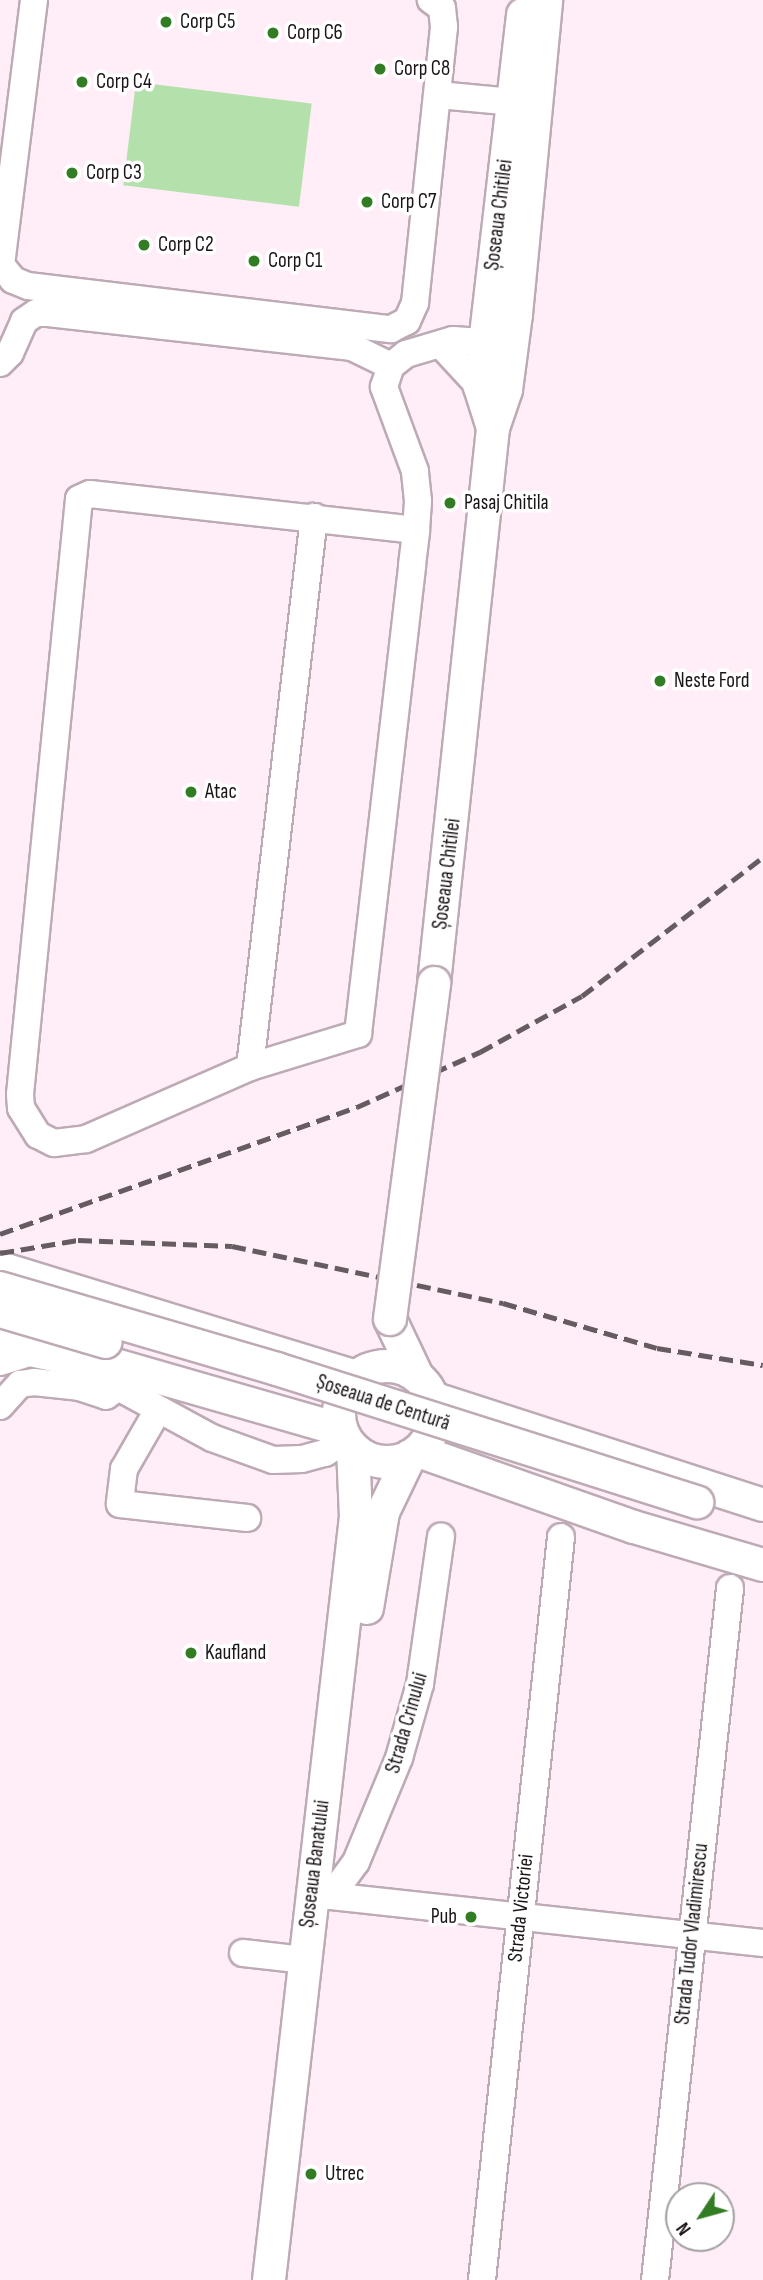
<!DOCTYPE html>
<meta charset="utf-8">
<style>
body{margin:0}
#map{position:relative;width:763px;height:2280px;overflow:hidden;background:#ffeef8;font-family:"Sofia Sans Condensed",sans-serif}
div>[style]{position:absolute}
.green>*{inset:0;background:#b4e0ab;transform-origin:0 0}
.roads{filter:drop-shadow(2px 0 #bdaab5) drop-shadow(-2px 0 #bdaab5) drop-shadow(0 2px #bdaab5) drop-shadow(0 -2px #bdaab5)}
.minor>*{height:26px;margin:-13px;padding:0 13px;transform-origin:13px;border-radius:13px;background:#fff}
.major>*{height:32px;margin:-16px;padding:0 16px;transform-origin:16px;border-radius:16px;background:#fff}
.major>.ring{margin:-16px;padding:0;box-sizing:content-box;background:none;border:32px solid #fff;border-radius:50%}
.rail>*{height:5px;margin-top:-2.5px;transform-origin:0;background:repeating-linear-gradient(90deg,#655b61 0 14px,transparent 0 21px)}
.bridges{filter:drop-shadow(2px 0 #bdaab5) drop-shadow(-2px 0 #bdaab5) drop-shadow(0 2px #bdaab5) drop-shadow(0 -2px #bdaab5)}
.major-bridge>*{height:32px;margin:-16px;padding:0 16px;transform-origin:16px;border-radius:16px;background:#fff}
.dots>*{width:19px;height:19px;translate:-50% -50%;box-sizing:border-box;border:4px solid #fff;border-radius:50%}
span{translate:-50% -50%;white-space:nowrap;text-align:center;line-height:1.15;-webkit-text-stroke:7px #fff;paint-order:stroke}
.poi-label{font-size:21px;color:#1b1418}
.left{translate:0 -50%;text-align:left}
.right{translate:-100% -50%;text-align:right}
.street-label{font-size:21px;color:#1b1418}
.north{position:absolute;left:665px;top:2182px;width:70px;height:70px;box-sizing:border-box;background:#fff;border:2px solid #a4a1a3;border-radius:50%;rotate:234deg;font-size:19px;font-weight:700;line-height:28px;text-align:center;color:#1b1418}
.north::after{content:'';display:block;margin:auto;width:24px;height:32px;background:#327d23;clip-path:polygon(50% 0,100% 100%,50% 72%,0 100%)}
</style>
<div id="map">
<div class="green">
<div style="left:136px;top:82px;width:177px;height:104px;rotate:7deg"></div>
</div>
<div class="roads">
<div class="minor">
<div style="left:34px;top:0;width:267px;rotate:97.1deg"></div>
<div style="left:1px;top:265px;width:19px;rotate:51deg"></div>
<div style="left:13px;top:280px;width:16px;rotate:22deg"></div>
<div style="left:28px;top:286px;width:366px;rotate:6.8deg"></div>
<div style="left:391px;top:329px;width:18px;rotate:-27deg"></div>
<div style="left:407px;top:321px;width:20px;rotate:-66deg"></div>
<div style="left:415px;top:303px;width:278px;rotate:-84deg"></div>
<div style="left:444px;top:27px;width:19px;rotate:-96deg"></div>
<div style="left:442px;top:8px;width:14px;rotate:-144deg"></div>
<div style="left:438px;top:95px;width:75px;rotate:5.3deg"></div>
<div style="left:442px;top:346px;width:56px;rotate:47.2deg"></div>
<div style="left:0;top:363px;width:14px;rotate:-45deg"></div>
<div style="left:10px;top:353px;width:35px;rotate:-66deg"></div>
<div style="left:24px;top:321px;width:14px;rotate:-34deg"></div>
<div style="left:36px;top:313px;width:12px"></div>
<div style="left:48px;top:313px;width:306px;rotate:6.4deg"></div>
<div style="left:352px;top:347px;width:43px;rotate:26deg"></div>
<div style="left:416px;top:530px;width:328px;rotate:-173.7deg"></div>
<div style="left:90px;top:494px;width:12px;rotate:156deg"></div>
<div style="left:79px;top:499px;width:598px;rotate:95.66deg"></div>
<div style="left:20px;top:1094px;width:14px;rotate:86deg"></div>
<div style="left:21px;top:1108px;width:32px;rotate:58deg"></div>
<div style="left:38px;top:1135px;width:18px;rotate:27deg"></div>
<div style="left:54px;top:1143px;width:32px;rotate:-7deg"></div>
<div style="left:86px;top:1139px;width:179px;rotate:-23.7deg"></div>
<div style="left:250px;top:1067px;width:113px;rotate:-17deg"></div>
<div style="left:358px;top:1034px;width:472px;rotate:-83.4deg"></div>
<div style="left:412px;top:565px;width:35px;rotate:-83deg"></div>
<div style="left:416px;top:530px;width:29px;rotate:-86deg"></div>
<div style="left:418px;top:501px;width:30px;rotate:-96deg"></div>
<div style="left:415px;top:471px;width:90px;rotate:-110.3deg"></div>
<div style="left:384px;top:387px;width:22px;rotate:-72deg"></div>
<div style="left:391px;top:366px;width:19px;rotate:-39deg"></div>
<div style="left:406px;top:354px;width:49px;rotate:-16.6deg"></div>
<div style="left:453px;top:340px;width:32px;rotate:4deg"></div>
<div style="left:250px;top:1067px;width:554px;rotate:-83.36deg"></div>
<div style="left:0;top:1362px;width:31px;rotate:-17deg"></div>
<div style="left:30px;top:1353px;width:43px;rotate:12.1deg"></div>
<div style="left:72px;top:1362px;width:159px;rotate:28.5deg"></div>
<div style="left:212px;top:1438px;width:65px;rotate:19.8deg"></div>
<div style="left:273px;top:1460px;width:29px;rotate:-2deg"></div>
<div style="left:302px;top:1459px;width:24px;rotate:-15deg"></div>
<div style="left:325px;top:1453px;width:25px;rotate:-32deg"></div>
<div style="left:0;top:1406px;width:30px;rotate:-48deg"></div>
<div style="left:20px;top:1384px;width:14px;rotate:-8deg"></div>
<div style="left:34px;top:1382px;width:45px;rotate:6.3deg"></div>
<div style="left:79px;top:1387px;width:28px;rotate:18deg"></div>
<div style="left:106px;top:1396px;width:16px;rotate:-38deg"></div>
<div style="left:158px;top:1410px;width:68px;rotate:120deg"></div>
<div style="left:124px;top:1469px;width:35px;rotate:97deg"></div>
<div style="left:120px;top:1504px;width:128px;rotate:6.3deg"></div>
<div style="left:312px;top:1894px;width:454px;rotate:6.2deg"></div>
<div style="left:331px;top:1896px;width:42px;rotate:-53.7deg"></div>
<div style="left:356px;top:1862px;width:113px;rotate:-67.5deg"></div>
<div style="left:399px;top:1758px;width:77px;rotate:-74.2deg"></div>
<div style="left:420px;top:1684px;width:149px;rotate:-81.9deg"></div>
<div style="left:243px;top:1953px;width:61px;rotate:6.5deg"></div>
<div style="left:482px;top:2280px;width:747px;rotate:-83.93deg"></div>
<div style="left:655px;top:2280px;width:696px;rotate:-83.81deg"></div>
</div>
<div class="major">
<div style="left:493px;top:428px;width:43px;rotate:-107.6deg"></div>
<div style="left:480px;top:387px;width:375px;rotate:-83.4deg"></div>
<div style="left:434px;top:983px;width:558px;rotate:-83.93deg"></div>
<div style="left:493px;top:428px;width:40px;rotate:-71.1deg"></div>
<div style="left:506px;top:390px;width:77px;rotate:-82.5deg"></div>
<div style="left:516px;top:314px;width:315px;rotate:-84.5deg"></div>
<div style="left:0;top:1268px;width:372px;rotate:17deg"></div>
<div style="left:390px;top:1319px;width:63px;rotate:64.7deg"></div>
<div style="left:0;top:1332px;width:355px;rotate:16deg"></div>
<div class="ring" style="left:339px;top:1366px;width:64px;height:64px"></div>
<div style="left:432px;top:1398px;width:348px;rotate:17.9deg"></div>
<div style="left:418px;top:1451px;width:229px;rotate:19.4deg"></div>
<div style="left:634px;top:1527px;width:134px;rotate:16.4deg"></div>
<div style="left:367px;top:1608px;width:97px;rotate:-80.5deg"></div>
<div style="left:383px;top:1512px;width:62px;rotate:-64.3deg"></div>
<div style="left:269px;top:2280px;width:768px;rotate:-83.5deg"></div>
<div style="left:356px;top:1517px;width:69px;rotate:-92.5deg"></div>
</div>
</div>
<div class="rail">
<div style="left:0;top:1234px;width:379px;rotate:-19.6deg"></div>
<div style="left:357px;top:1107px;width:135px;rotate:-24.1deg"></div>
<div style="left:480px;top:1052px;width:116px;rotate:-28.8deg"></div>
<div style="left:582px;top:996px;width:228px;rotate:-37.5deg"></div>
<div style="left:0;top:1253px;width:79px;rotate:-9.5deg"></div>
<div style="left:78px;top:1240px;width:154px;rotate:2.2deg"></div>
<div style="left:232px;top:1246px;width:277px;rotate:11.9deg"></div>
<div style="left:503px;top:1303px;width:160px;rotate:16.3deg"></div>
<div style="left:657px;top:1348px;width:107px;rotate:9.1deg"></div>
</div>
<div class="bridges">
<div class="major-bridge">
<div style="left:0;top:1288px;width:289px;rotate:16.3deg"></div>
<div style="left:277px;top:1369px;width:441px;rotate:17.6deg"></div>
<div style="left:0;top:1311px;width:110px;rotate:16.3deg"></div>
<div style="left:390px;top:1319px;width:339px;rotate:-82.5deg"></div>
</div>
</div>
<div class="dots">
<div style="left:166px;top:22px;background:#327d23"></div>
<div style="left:273px;top:33px;background:#327d23"></div>
<div style="left:380px;top:69px;background:#327d23"></div>
<div style="left:82px;top:82px;background:#327d23"></div>
<div style="left:72px;top:173px;background:#327d23"></div>
<div style="left:367px;top:202px;background:#327d23"></div>
<div style="left:144px;top:245px;background:#327d23"></div>
<div style="left:254px;top:261px;background:#327d23"></div>
<div style="left:450px;top:503px;background:#327d23"></div>
<div style="left:660px;top:681px;background:#327d23"></div>
<div style="left:191px;top:792px;background:#327d23"></div>
<div style="left:191px;top:1653px;background:#327d23"></div>
<div style="left:471px;top:1917px;background:#327d23"></div>
<div style="left:311px;top:2174px;background:#327d23"></div>
</div>
<div class="poi-label">
<span class="left" style="left:180px;top:22px">Corp C5</span>
<span class="left" style="left:287px;top:33px">Corp C6</span>
<span class="left" style="left:394px;top:69px">Corp C8</span>
<span class="left" style="left:96px;top:82px">Corp C4</span>
<span class="left" style="left:86px;top:173px">Corp C3</span>
<span class="left" style="left:381px;top:202px">Corp C7</span>
<span class="left" style="left:158px;top:245px">Corp C2</span>
<span class="left" style="left:268px;top:261px">Corp C1</span>
<span class="left" style="left:464px;top:503px">Pasaj Chitila</span>
<span class="left" style="left:674px;top:681px">Neste Ford</span>
<span class="left" style="left:205px;top:792px">Atac</span>
<span class="left" style="left:205px;top:1653px">Kaufland</span>
<span class="right" style="left:457px;top:1917px">Pub</span>
<span class="left" style="left:325px;top:2174px">Utrec</span>
</div>
<div class="street-label">
<span style="left:499px;top:215px;rotate:-83deg">Șoseaua Chitilei</span>
<span style="left:447px;top:874px;rotate:-83deg">Șoseaua Chitilei</span>
<span style="left:383px;top:1403px;rotate:18deg">Șoseaua de Centură</span>
<span style="left:407px;top:1723px;rotate:-74deg">Strada Crinului</span>
<span style="left:315px;top:1864px;rotate:-83deg">Șoseaua Banatului</span>
<span style="left:521px;top:1908px;rotate:-84deg">Strada Victoriei</span>
<span style="left:692px;top:1934px;rotate:-84deg">Strada Tudor Vladimirescu</span>
</div>
<div class="north">N</div>
</div>
